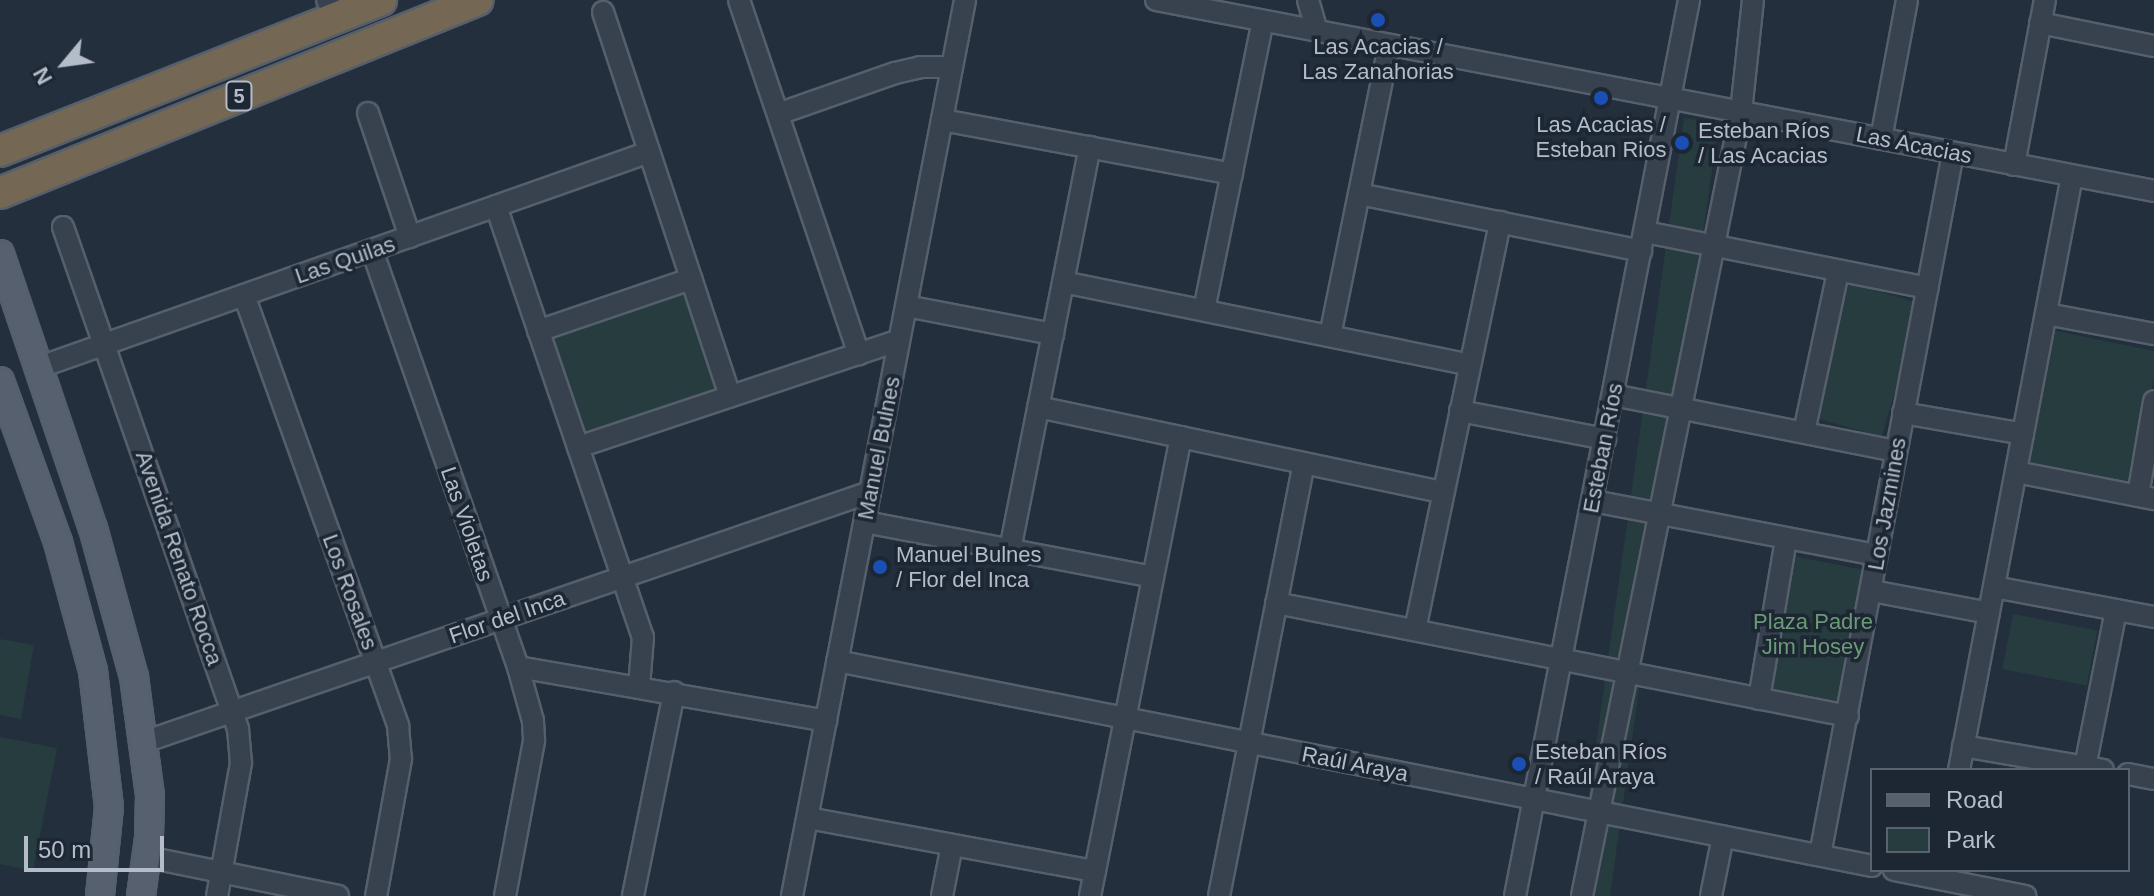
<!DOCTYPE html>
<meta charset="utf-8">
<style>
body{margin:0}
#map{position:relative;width:2154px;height:896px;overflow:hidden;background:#242f3e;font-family:Arial,sans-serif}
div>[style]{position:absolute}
.green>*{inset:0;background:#263c3f;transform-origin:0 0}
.roads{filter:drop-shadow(2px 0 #565f6c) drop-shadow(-2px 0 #565f6c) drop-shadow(0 2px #565f6c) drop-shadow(0 -2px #565f6c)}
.minor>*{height:20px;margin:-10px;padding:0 10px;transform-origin:10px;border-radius:10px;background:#38414e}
.major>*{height:26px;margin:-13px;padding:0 13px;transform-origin:13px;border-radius:13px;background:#56606e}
.highway>*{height:30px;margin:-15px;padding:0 15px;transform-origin:15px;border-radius:15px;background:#746855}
.dots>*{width:22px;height:22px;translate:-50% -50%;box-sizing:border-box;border:4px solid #1d2633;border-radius:50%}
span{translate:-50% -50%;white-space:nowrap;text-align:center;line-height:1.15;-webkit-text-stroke:7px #1d2633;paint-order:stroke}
.shield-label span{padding:2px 6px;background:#1d2633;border:2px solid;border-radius:6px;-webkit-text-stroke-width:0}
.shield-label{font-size:20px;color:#b4bcc9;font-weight:700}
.poi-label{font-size:22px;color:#b4bcc9}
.left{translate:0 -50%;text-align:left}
.street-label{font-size:22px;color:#b4bcc9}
.park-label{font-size:22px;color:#6b9a76}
.legend{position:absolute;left:1870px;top:768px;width:260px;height:104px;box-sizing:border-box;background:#1d2633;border:2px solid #59626f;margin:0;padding:10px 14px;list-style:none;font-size:24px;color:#b4bcc9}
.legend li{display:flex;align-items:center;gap:16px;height:40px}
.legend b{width:40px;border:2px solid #59626f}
.north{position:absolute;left:24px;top:24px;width:80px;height:80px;-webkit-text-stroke:6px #1d2633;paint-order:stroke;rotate:241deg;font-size:22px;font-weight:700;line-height:32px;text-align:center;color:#b4bcc9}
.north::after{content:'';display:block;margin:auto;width:28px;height:36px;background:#b4bcc9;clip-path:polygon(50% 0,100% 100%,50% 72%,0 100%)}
.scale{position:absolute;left:24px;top:836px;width:140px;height:36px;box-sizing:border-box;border:4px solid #b4bcc9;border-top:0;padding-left:10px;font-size:24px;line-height:28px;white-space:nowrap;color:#b4bcc9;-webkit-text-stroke:6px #1d2633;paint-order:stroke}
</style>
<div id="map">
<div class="green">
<div style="left:1684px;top:118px;width:35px;height:793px;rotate:8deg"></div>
<div style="left:1849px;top:283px;width:74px;height:139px;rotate:16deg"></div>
<div style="left:683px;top:291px;width:110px;height:141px;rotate:71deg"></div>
<div style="clip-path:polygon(2052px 330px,2154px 351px,2154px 379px,2130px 486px,2028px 462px)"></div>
<div style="left:1782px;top:554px;width:91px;height:145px;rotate:11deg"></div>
<div style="left:2013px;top:614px;width:86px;height:56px;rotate:11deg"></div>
<div style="clip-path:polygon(0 639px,34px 645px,21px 719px,0 715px)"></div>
<div style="clip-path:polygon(0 737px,57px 748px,33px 871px,0 864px)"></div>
</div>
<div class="roads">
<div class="minor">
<div style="left:327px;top:0;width:20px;rotate:63deg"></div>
<div style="left:739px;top:0;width:374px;rotate:71.3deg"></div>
<div style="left:1156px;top:0;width:1016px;rotate:10.83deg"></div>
<div style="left:1308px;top:0;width:32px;rotate:74deg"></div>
<div style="left:603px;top:12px;width:405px;rotate:71.7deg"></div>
<div style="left:2040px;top:23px;width:116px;rotate:11.4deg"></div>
<div style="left:368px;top:113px;width:131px;rotate:71.3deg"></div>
<div style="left:778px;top:114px;width:124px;rotate:-19.3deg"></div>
<div style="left:895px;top:73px;width:26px;rotate:-13deg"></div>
<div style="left:920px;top:67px;width:32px"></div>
<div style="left:942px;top:120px;width:295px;rotate:10.5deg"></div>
<div style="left:1881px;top:139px;width:141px;rotate:-79.4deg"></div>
<div style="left:2014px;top:165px;width:168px;rotate:-79.4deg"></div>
<div style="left:1359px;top:194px;width:288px;rotate:11.4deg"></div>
<div style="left:496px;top:206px;width:455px;rotate:71.2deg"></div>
<div style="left:643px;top:637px;width:50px;rotate:94.6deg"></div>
<div style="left:63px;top:227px;width:532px;rotate:70.78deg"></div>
<div style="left:238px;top:729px;width:34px;rotate:85deg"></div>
<div style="left:241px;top:763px;width:135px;rotate:100.2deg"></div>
<div style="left:1645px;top:232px;width:288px;rotate:11.2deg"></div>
<div style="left:372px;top:250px;width:442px;rotate:70.7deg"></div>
<div style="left:518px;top:667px;width:56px;rotate:74.5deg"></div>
<div style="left:533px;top:721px;width:20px;rotate:87deg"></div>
<div style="left:534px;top:741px;width:158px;rotate:100.6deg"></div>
<div style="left:1063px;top:282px;width:415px;rotate:11.5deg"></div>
<div style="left:244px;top:295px;width:458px;rotate:70.3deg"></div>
<div style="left:398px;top:726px;width:33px;rotate:85deg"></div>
<div style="left:401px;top:759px;width:139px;rotate:100.3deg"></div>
<div style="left:906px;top:306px;width:150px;rotate:10.8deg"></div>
<div style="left:1204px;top:310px;width:295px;rotate:-78.5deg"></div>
<div style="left:2046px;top:314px;width:110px;rotate:10.5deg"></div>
<div style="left:538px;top:331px;width:162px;rotate:-18.8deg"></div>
<div style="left:1330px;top:336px;width:297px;rotate:-78.5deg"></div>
<div style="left:40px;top:367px;width:646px;rotate:-19.44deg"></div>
<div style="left:1613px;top:395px;width:288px;rotate:11.2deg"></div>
<div style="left:1038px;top:407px;width:414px;rotate:11.9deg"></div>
<div style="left:1460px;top:411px;width:148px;rotate:10.9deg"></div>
<div style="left:1903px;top:413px;width:122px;rotate:9.9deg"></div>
<div style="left:1804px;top:432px;width:164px;rotate:-78deg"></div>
<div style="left:578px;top:447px;width:338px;rotate:-18.4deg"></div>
<div style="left:2016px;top:472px;width:141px;rotate:11.1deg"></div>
<div style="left:2138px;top:496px;width:96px;rotate:-80.4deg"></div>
<div style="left:1593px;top:501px;width:289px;rotate:10.8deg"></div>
<div style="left:865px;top:522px;width:293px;rotate:10.8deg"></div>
<div style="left:1010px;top:550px;width:411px;rotate:-78.8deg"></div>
<div style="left:1994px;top:587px;width:163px;rotate:10.6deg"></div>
<div style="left:1872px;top:591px;width:119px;rotate:10.6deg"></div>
<div style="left:1276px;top:603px;width:583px;rotate:11.18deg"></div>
<div style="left:1415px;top:630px;width:417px;rotate:-78.2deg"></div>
<div style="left:837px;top:661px;width:1055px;rotate:11.2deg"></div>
<div style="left:518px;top:667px;width:313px;rotate:9.9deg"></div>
<div style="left:1759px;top:699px;width:161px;rotate:-80.4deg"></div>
<div style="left:144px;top:742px;width:768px;rotate:-19deg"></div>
<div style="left:1963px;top:746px;width:142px;rotate:9.7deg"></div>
<div style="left:2085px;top:767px;width:160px;rotate:-78.8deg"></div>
<div style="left:1959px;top:770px;width:605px;rotate:-79.23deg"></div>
<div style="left:2128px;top:774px;width:26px;rotate:11deg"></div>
<div style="left:808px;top:818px;width:292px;rotate:10.5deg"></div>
<div style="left:1820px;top:855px;width:714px;rotate:-79.27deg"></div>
<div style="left:147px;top:857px;width:195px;rotate:11.5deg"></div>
<div style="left:1894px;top:870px;width:134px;rotate:11.2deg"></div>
<div style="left:633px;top:896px;width:208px;rotate:-78.6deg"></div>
<div style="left:792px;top:896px;width:913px;rotate:-79.07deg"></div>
<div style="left:942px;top:896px;width:52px;rotate:-78.9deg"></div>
<div style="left:1090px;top:896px;width:468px;rotate:-78.8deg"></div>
<div style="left:1219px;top:896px;width:441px;rotate:-78.9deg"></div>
<div style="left:1515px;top:896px;width:913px;rotate:-79.01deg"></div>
<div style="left:1582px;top:896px;width:800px;rotate:-78.54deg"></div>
<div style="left:1741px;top:112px;width:113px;rotate:-83.9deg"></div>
<div style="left:1711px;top:896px;width:61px;rotate:-78.7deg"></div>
</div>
<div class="major">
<div style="left:0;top:254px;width:289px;rotate:71.3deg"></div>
<div style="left:93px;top:528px;width:155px;rotate:74.6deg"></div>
<div style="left:134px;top:677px;width:120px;rotate:82.3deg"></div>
<div style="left:150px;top:796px;width:42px;rotate:91.4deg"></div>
<div style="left:149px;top:838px;width:59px;rotate:97.9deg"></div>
<div style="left:0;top:381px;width:171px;rotate:70.2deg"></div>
<div style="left:58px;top:542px;width:134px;rotate:74.8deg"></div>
<div style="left:93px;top:671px;width:137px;rotate:83.3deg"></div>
<div style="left:109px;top:807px;width:89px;rotate:95.8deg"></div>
</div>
<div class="highway">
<div style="left:0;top:151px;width:410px;rotate:-21.6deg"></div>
<div style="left:0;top:193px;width:515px;rotate:-21.99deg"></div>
</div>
</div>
<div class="dots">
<div style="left:1378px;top:20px;background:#1a4fb4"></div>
<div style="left:1601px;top:98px;background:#1a4fb4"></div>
<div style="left:1682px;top:143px;background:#1a4fb4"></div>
<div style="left:880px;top:567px;background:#1a4fb4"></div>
<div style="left:1519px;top:764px;background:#1a4fb4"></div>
</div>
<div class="shield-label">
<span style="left:239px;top:96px">5</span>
</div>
<div class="poi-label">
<span style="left:1378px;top:59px">Las Acacias /<br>Las Zanahorias</span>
<span style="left:1601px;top:137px">Las Acacias /<br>Esteban Rios</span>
<span class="left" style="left:1698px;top:143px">Esteban Ríos<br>/ Las Acacias</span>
<span class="left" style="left:896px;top:567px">Manuel Bulnes<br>/ Flor del Inca</span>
<span class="left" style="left:1535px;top:764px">Esteban Ríos<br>/ Raúl Araya</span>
</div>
<div class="street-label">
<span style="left:1914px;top:145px;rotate:11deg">Las Acacias</span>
<span style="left:345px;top:260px;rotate:-19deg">Las Quilas</span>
<span style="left:879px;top:448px;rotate:-79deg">Manuel Bulnes</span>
<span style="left:1603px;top:448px;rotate:-79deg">Esteban Ríos</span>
<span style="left:1887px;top:504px;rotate:-80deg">Los Jazmines</span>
<span style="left:467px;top:524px;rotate:71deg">Las Violetas</span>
<span style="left:179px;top:558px;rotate:71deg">Avenida Renato Rocca</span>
<span style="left:350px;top:592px;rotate:70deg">Los Rosales</span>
<span style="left:507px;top:617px;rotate:-19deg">Flor del Inca</span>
<span style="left:1355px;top:764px;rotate:11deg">Raúl Araya</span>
</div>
<div class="park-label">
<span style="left:1813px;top:634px">Plaza Padre<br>Jim Hosey</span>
</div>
<ul class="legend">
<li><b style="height:10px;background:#56606e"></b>Road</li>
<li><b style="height:22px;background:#263c3f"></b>Park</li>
</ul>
<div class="north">N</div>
<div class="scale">50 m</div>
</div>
